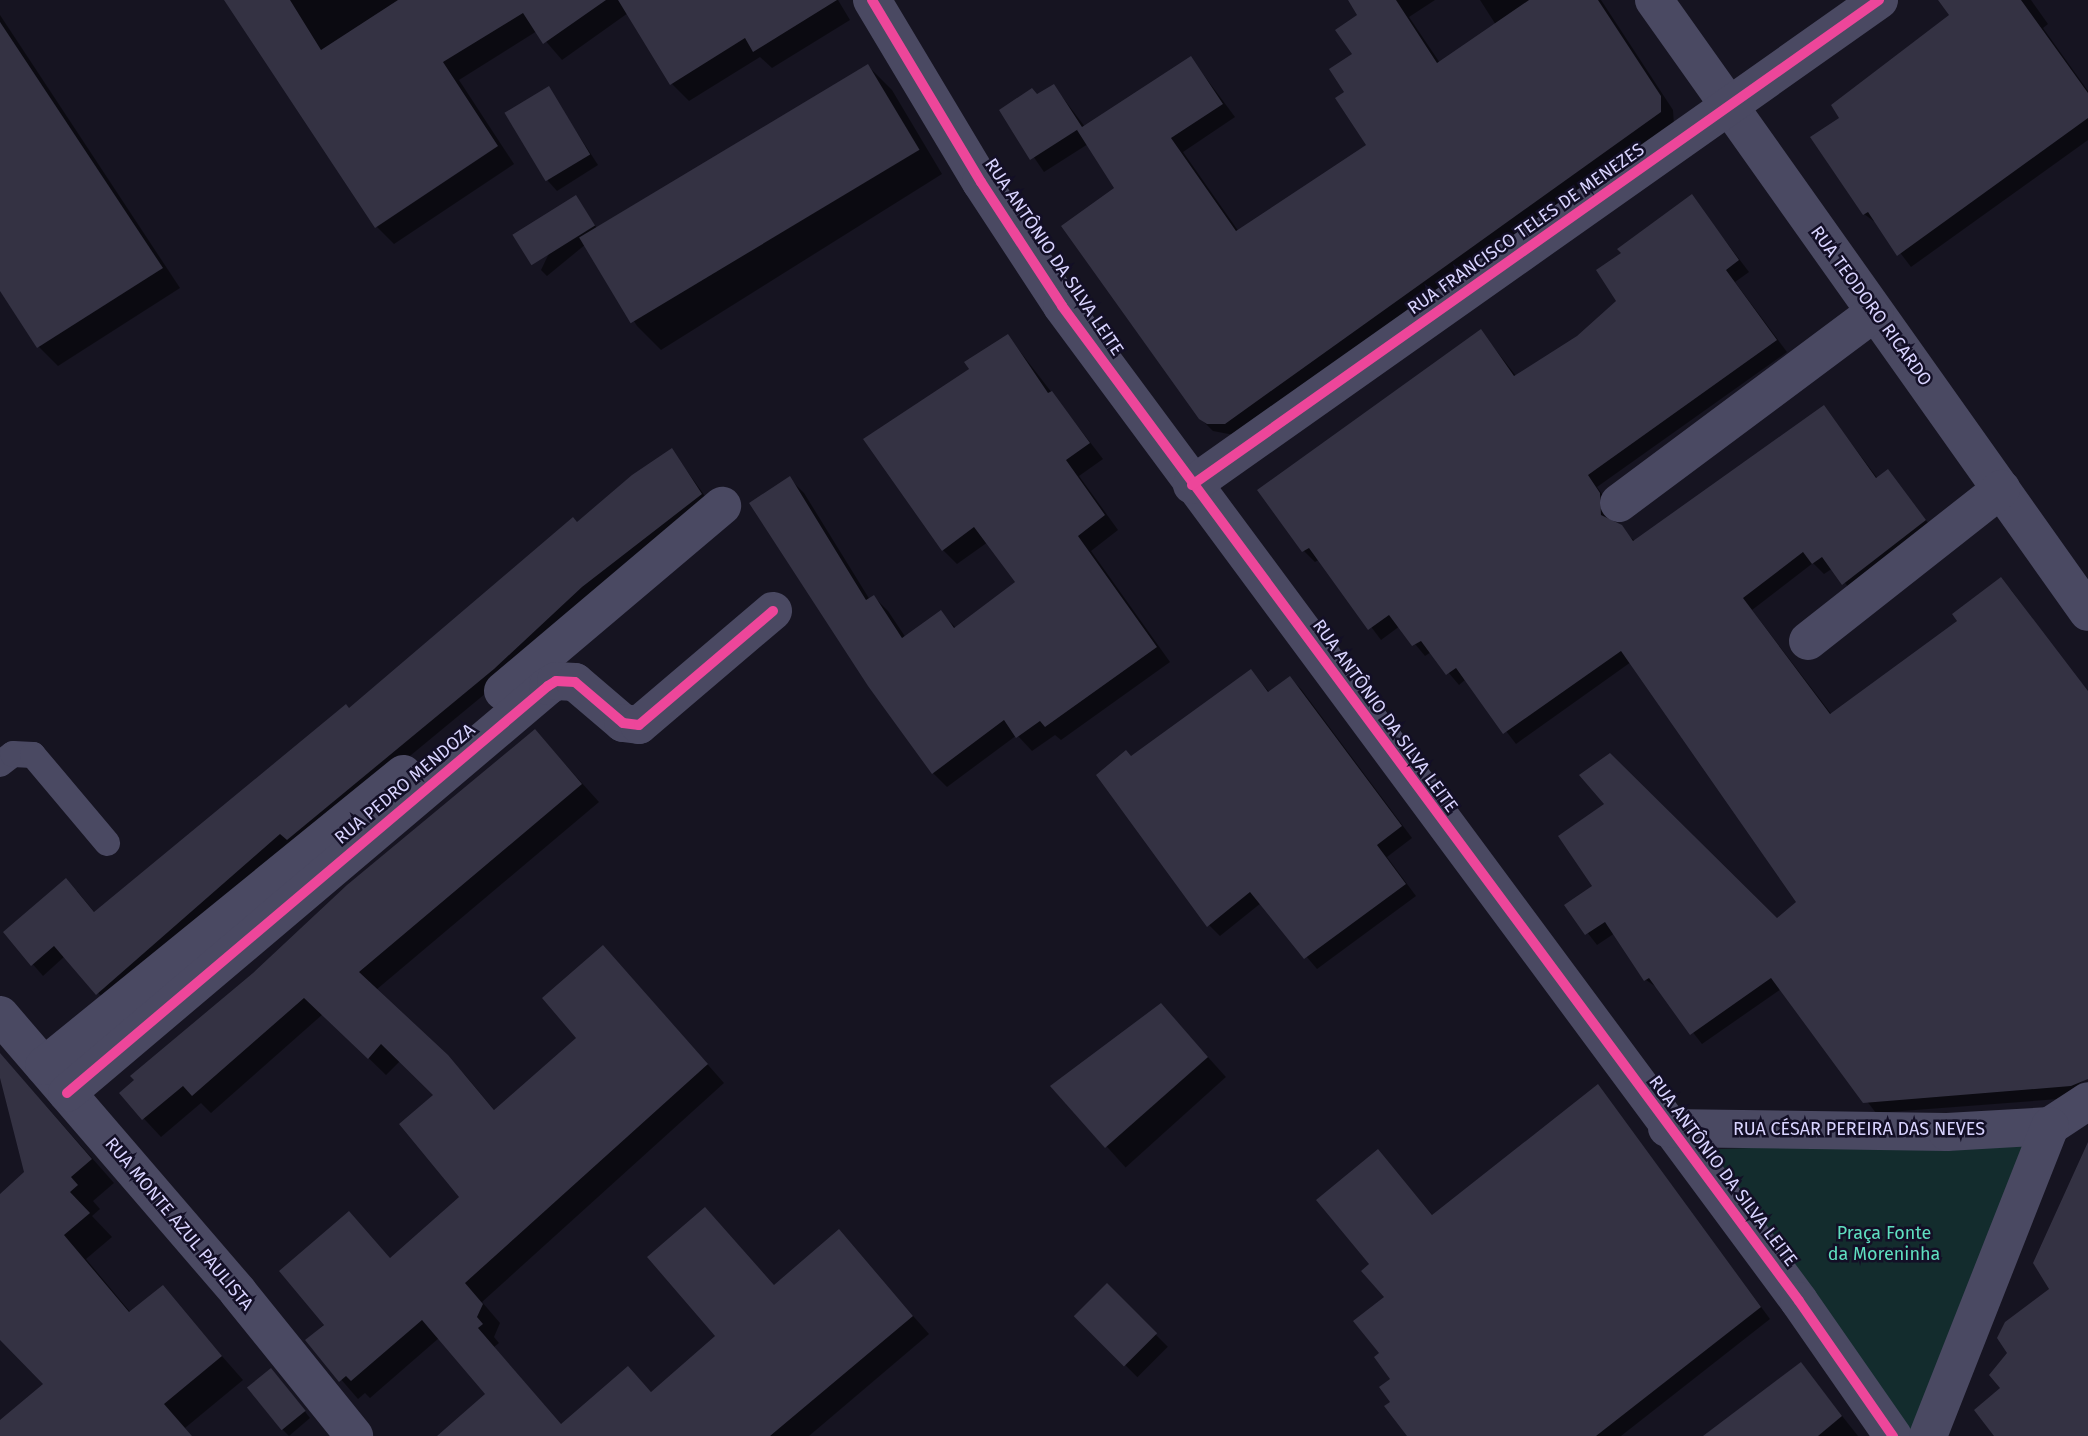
<!DOCTYPE html>
<meta charset="utf-8">
<style>
body{margin:0}
#map{position:relative;width:2088px;height:1436px;overflow:hidden;background:#161421;font-family:"Fira Sans",sans-serif}
div>[style]{position:absolute}
.green>*{inset:0;background:#132c2d}
.shadow>*{inset:0;background:#0007;transform-origin:0 0}
.building>*{inset:0;background:#343243;transform-origin:0 0}
.lane>*{height:26px;margin:-13px;padding:0 13px;transform-origin:13px;border-radius:13px;background:#4a4962}
.street>*{height:38px;margin:-19px;padding:0 19px;transform-origin:19px;border-radius:19px;background:#4a4962}
.cycleway>*{height:10px;margin:-5px;padding:0 5px;transform-origin:5px;border-radius:5px;background:#ed469a}
span{translate:-50% -50%;white-space:nowrap;text-align:center;line-height:1.15;-webkit-text-stroke:5px #130f26;paint-order:stroke}
.street-label{font-size:18px;color:#d9d4ff}
.park-label{font-size:18px;color:#5fe0c0}
</style>
<div id="map">
<div class="green">
<div style="clip-path:polygon(2038px 1138px,1911px 1436px,1691px 1150px)"></div>
</div>
<div class="shadow">
<div style="clip-path:polygon(226px 0,838px 0,850px 20px,772px 68px,760px 57px,689px 101px,672px 84px,628px 13px,562px 60px,537px 31px,459px 80px,514px 164px,394px 244px,377px 227px)"></div>
<div style="clip-path:polygon(1350px 0,1435px 0,1409px 17px,1440px 63px,1496px 25px,1480px 0,1601px 0,1673px 110px,1674px 125px,1239px 436px,1213px 431px,1200px 418px,1116px 188px,1088px 144px,1044px 172px,1002px 111px,1054px 86px,1085px 127px,1191px 58px,1235px 117px,1183px 152px,1239px 232px,1369px 146px,1346px 92px,1360px 15px)"></div>
<div style="clip-path:polygon(1950px 0,2031px 0,2048px 24px,2043px 28px,2088px 91px,2088px 140px,1911px 267px,1879px 225px,1864px 214px,1812px 137px,1842px 118px,1951px 15px)"></div>
<div style="clip-path:polygon(0 15px,180px 288px,58px 366px,39px 347px,0 288px)"></div>
<div style="clip-path:polygon(868px 66px,892px 90px,942px 174px,661px 350px,637px 326px,586px 244px,547px 276px,541px 270px,576px 197px,600px 233px)"></div>
<div style="clip-path:polygon(548px 88px,598px 165px,557px 191px,548px 181px)"></div>
<div style="clip-path:polygon(1692px 197px,1749px 272px,1735px 282px,1787px 352px,1597px 487px,1610px 505px,1609px 521px,1635px 541px,1824px 407px,1878px 479px,1888px 471px,1935px 532px,1854px 594px,1833px 568px,1824px 574px,1813px 563px,1752px 610px,1832px 715px,1959px 621px,2001px 580px,2012px 591px,2088px 695px,2088px 1077px,2059px 1099px,1876px 1113px,1781px 989px,1702px 1044px,1659px 989px,1646px 980px,1615px 933px,1597px 945px,1566px 905px,1777px 920px,1798px 902px,1631px 662px,1516px 744px,1466px 679px,1459px 685px,1431px 652px,1425px 656px,1400px 626px,1381px 640px,1320px 559px,1315px 562px,1304px 551px,1260px 491px,1481px 331px,1516px 376px,1578px 338px,1618px 301px,1623px 253px)"></div>
<div style="clip-path:polygon(1008px 336px,1103px 459px,1079px 476px,1118px 530px,1091px 551px,1170px 662px,1061px 740px,1055px 735px,1032px 751px,1017px 735px,947px 787px,933px 773px,789px 478px,804px 493px,870px 600px,874px 597px,888px 611px,906px 638px,941px 613px,956px 628px,1017px 583px,988px 542px,957px 564px,943px 550px,971px 370px)"></div>
<div style="clip-path:polygon(672px 450px,712px 506px,109px 1005px,65px 956px,43px 976px,5px 932px,77px 891px,95px 913px)"></div>
<div style="clip-path:polygon(1251px 671px,1270px 693px,1290px 678px,1301px 689px,1412px 838px,1387px 857px,1416px 896px,1317px 969px,1261px 903px,1220px 936px,1209px 925px,1131px 758px)"></div>
<div style="clip-path:polygon(535px 731px,599px 802px,376px 990px,465px 1075px,495px 1111px,579px 1038px,620px 965px,724px 1083px,482px 1302px,500px 1323px,494px 1337px,499px 1343px,494px 1347px,562px 1426px,628px 1368px,652px 1393px,718px 1336px,705px 1209px,775px 1287px,839px 1232px,929px 1334px,809px 1436px,455px 1436px,488px 1394px,439px 1338px,370px 1398px,365px 1393px,358px 1399px,307px 1340px,462px 1198px,436px 1095px,400px 1061px,386px 1075px,323px 1014px,211px 1113px,201px 1103px,161px 1137px,121px 1094px)"></div>
<div style="left:1161px;top:1005px;width:97px;height:135px;rotate:48deg"></div>
<div style="clip-path:polygon(0 1054px,114px 1183px,93px 1201px,100px 1209px,92px 1216px,112px 1237px,86px 1259px,131px 1313px,162px 1288px,243px 1380px,185px 1428px,192px 1436px,0 1436px,0 1422px,46px 1384px,0 1336px,0 1196px,26px 1173px,0 1071px)"></div>
<div style="clip-path:polygon(1598px 1087px,1770px 1319px,1621px 1436px,1410px 1436px,1392px 1402px,1393px 1379px,1381px 1353px,1386px 1298px,1372px 1265px,1378px 1151px,1433px 1216px)"></div>
<div style="left:1107px;top:1286px;width:86px;height:43px;rotate:45deg"></div>
<div style="clip-path:polygon(1801px 1364px,1858px 1436px,1706px 1436px)"></div>
<div style="clip-path:polygon(277px 1376px,310px 1418px,289px 1436px,283px 1430px)"></div>
</div>
<div class="building">
<div style="clip-path:polygon(224px 0,290px 0,321px 50px,398px 0,606px 0,543px 44px,523px 13px,443px 62px,498px 146px,375px 228px)"></div>
<div style="clip-path:polygon(618px 0,837px 0,753px 52px,745px 38px,670px 85px)"></div>
<div style="clip-path:polygon(1348px 0,1396px 0,1437px 63px,1529px 0,1598px 0,1661px 96px,1661px 112px,1225px 424px,1207px 424px,1199px 419px,1061px 226px,1114px 188px,1077px 130px,1080px 128px,1030px 160px,999px 110px,1032px 88px,1037px 94px,1054px 84px,1082px 127px,1191px 56px,1223px 104px,1171px 138px,1236px 231px,1366px 145px,1335px 98px,1344px 92px,1329px 69px,1352px 54px,1335px 30px,1357px 15px)"></div>
<div style="clip-path:polygon(1938px 0,2021px 0,2088px 93px,2088px 118px,1897px 256px,1868px 212px,1863px 215px,1810px 137px,1839px 118px,1831px 105px,1949px 15px)"></div>
<div style="clip-path:polygon(0 22px,163px 268px,37px 348px,0 291px)"></div>
<div style="left:868px;top:64px;width:100px;height:337px;rotate:59deg"></div>
<div style="left:549px;top:86px;width:80px;height:52px;rotate:59deg"></div>
<div style="clip-path:polygon(1692px 194px,1739px 260px,1726px 270px,1777px 340px,1588px 475px,1600px 493px,1601px 515px,1622px 525px,1633px 541px,1824px 405px,1876px 478px,1888px 469px,1926px 520px,1842px 585px,1822px 557px,1812px 564px,1803px 552px,1743px 598px,1830px 714px,1957px 621px,1952px 614px,2001px 577px,2088px 691px,2088px 1079px,2071px 1086px,1863px 1103px,1771px 978px,1690px 1035px,1649px 978px,1644px 981px,1605px 922px,1585px 935px,1564px 905px,1592px 886px,1558px 836px,1604px 804px,1579px 775px,1610px 753px,1777px 918px,1796px 902px,1621px 651px,1503px 734px,1456px 668px,1446px 675px,1421px 641px,1412px 646px,1389px 615px,1368px 630px,1309px 548px,1302px 552px,1257px 490px,1481px 329px,1514px 376px,1577px 336px,1616px 301px,1596px 270px,1621px 253px,1617px 249px)"></div>
<div style="left:576px;top:195px;width:36px;height:75px;rotate:58deg"></div>
<div style="clip-path:polygon(1008px 334px,1048px 393px,1052px 391px,1090px 443px,1066px 460px,1105px 515px,1078px 536px,1157px 647px,1045px 727px,1040px 721px,1016px 738px,1004px 720px,932px 774px,868px 686px,749px 503px,790px 476px,866px 600px,874px 595px,902px 638px,941px 610px,954px 628px,1015px 582px,974px 527px,942px 551px,863px 439px,969px 369px,964px 362px)"></div>
<div style="clip-path:polygon(672px 448px,702px 494px,582px 587px,494px 669px,287px 840px,280px 834px,96px 995px,54px 946px,31px 966px,3px 932px,66px 878px,94px 912px,346px 704px,349px 708px,573px 517px,577px 522px,632px 475px)"></div>
<div style="clip-path:polygon(1251px 669px,1268px 692px,1290px 676px,1402px 826px,1377px 845px,1406px 884px,1304px 959px,1250px 892px,1207px 927px,1096px 775px,1126px 750px,1131px 756px)"></div>
<div style="clip-path:polygon(535px 729px,582px 784px,359px 972px,448px 1055px,494px 1110px,576px 1038px,542px 998px,603px 945px,708px 1064px,465px 1283px,483px 1304px,477px 1317px,483px 1324px,478px 1328px,561px 1424px,628px 1366px,651px 1392px,715px 1336px,647px 1257px,705px 1207px,774px 1285px,839px 1229px,913px 1316px,770px 1436px,437px 1436px,485px 1394px,422px 1320px,351px 1381px,346px 1376px,339px 1382px,305px 1340px,324px 1325px,279px 1271px,349px 1211px,390px 1258px,459px 1197px,399px 1124px,433px 1095px,381px 1044px,368px 1059px,304px 998px,192px 1096px,183px 1086px,142px 1120px,119px 1093px,134px 1080px,130px 1076px,253px 973px,347px 885px)"></div>
<div style="clip-path:polygon(1161px 1003px,1208px 1057px,1105px 1148px,1050px 1086px)"></div>
<div style="clip-path:polygon(0 1053px,92px 1159px,71px 1177px,78px 1185px,70px 1192px,90px 1213px,64px 1235px,129px 1312px,163px 1285px,222px 1356px,164px 1404px,192px 1436px,0 1436px,0 1420px,43px 1384px,0 1340px,0 1194px,24px 1172px,0 1078px)"></div>
<div style="clip-path:polygon(1598px 1084px,1761px 1307px,1596px 1436px,1407px 1436px,1384px 1406px,1390px 1402px,1379px 1387px,1390px 1379px,1374px 1357px,1379px 1353px,1353px 1321px,1384px 1297px,1361px 1271px,1369px 1264px,1316px 1200px,1378px 1149px,1432px 1215px)"></div>
<div style="clip-path:polygon(2088px 1142px,2088px 1436px,1994px 1436px,1974px 1410px,2000px 1388px,1989px 1375px,2007px 1353px,1997px 1338px,2005px 1322px,2049px 1289px,2033px 1263px)"></div>
<div style="left:1107px;top:1283px;width:71px;height:47px;rotate:45deg"></div>
<div style="clip-path:polygon(1801px 1362px,1842px 1416px,1818px 1436px,1703px 1436px)"></div>
<div style="left:271px;top:1368px;width:55px;height:31px;rotate:51deg"></div>
</div>
<div class="lane">
<div style="left:0;top:764px;width:16px;rotate:-38deg"></div>
<div style="left:13px;top:754px;width:20px;rotate:3deg"></div>
<div style="left:33px;top:755px;width:115px;rotate:49.9deg"></div>
</div>
<div class="street">
<div style="left:872px;top:0;width:212px;rotate:59.1deg"></div>
<div style="left:981px;top:182px;width:148px;rotate:56.8deg"></div>
<div style="left:1062px;top:306px;width:1238px;rotate:53.47deg"></div>
<div style="left:1799px;top:1301px;width:165px;rotate:55.2deg"></div>
<div style="left:1654px;top:0;width:750px;rotate:54.66deg"></div>
<div style="left:1192px;top:485px;width:841px;rotate:-35.22deg"></div>
<div style="left:1619px;top:503px;width:319px;rotate:-36.7deg"></div>
<div style="left:1808px;top:641px;width:246px;rotate:-38.2deg"></div>
<div style="left:503px;top:691px;width:287px;rotate:-40.2deg"></div>
<div style="left:0;top:1015px;width:365px;rotate:49.3deg"></div>
<div style="left:238px;top:1292px;width:185px;rotate:51.1deg"></div>
<div style="left:44px;top:1066px;width:463px;rotate:-39.1deg"></div>
<div style="left:67px;top:1093px;width:630px;rotate:-40.24deg"></div>
<div style="left:548px;top:686px;width:9px;rotate:-32deg"></div>
<div style="left:556px;top:681px;width:19px;rotate:3deg"></div>
<div style="left:575px;top:682px;width:63px;rotate:40.5deg"></div>
<div style="left:623px;top:723px;width:16px;rotate:7deg"></div>
<div style="left:639px;top:725px;width:176px;rotate:-40.4deg"></div>
<div style="left:1667px;top:1128px;width:280px;rotate:0.8deg"></div>
<div style="left:1947px;top:1132px;width:103px;rotate:-3.3deg"></div>
<div style="left:2050px;top:1126px;width:45px;rotate:-33.3deg"></div>
<div style="left:1928px;top:1436px;width:333px;rotate:-68.5deg"></div>
</div>
<div class="cycleway">
<div style="left:872px;top:0;width:212px;rotate:59.1deg"></div>
<div style="left:981px;top:182px;width:148px;rotate:56.8deg"></div>
<div style="left:1062px;top:306px;width:1238px;rotate:53.47deg"></div>
<div style="left:1799px;top:1301px;width:165px;rotate:55.2deg"></div>
<div style="left:1192px;top:485px;width:841px;rotate:-35.22deg"></div>
<div style="left:67px;top:1093px;width:630px;rotate:-40.24deg"></div>
<div style="left:548px;top:686px;width:9px;rotate:-32deg"></div>
<div style="left:556px;top:681px;width:19px;rotate:3deg"></div>
<div style="left:575px;top:682px;width:63px;rotate:40.5deg"></div>
<div style="left:623px;top:723px;width:16px;rotate:7deg"></div>
<div style="left:639px;top:725px;width:176px;rotate:-40.4deg"></div>
</div>
<div class="street-label">
<span style="left:1526px;top:229px;rotate:-35deg">RUA FRANCISCO TELES DE MENEZES</span>
<span style="left:1054px;top:257px;rotate:56deg">RUA ANTÔNIO DA SILVA LEITE</span>
<span style="left:1871px;top:306px;rotate:54deg">RUA TEODORO RICARDO</span>
<span style="left:1385px;top:716px;rotate:54deg">RUA ANTÔNIO DA SILVA LEITE</span>
<span style="left:405px;top:784px;rotate:-40deg">RUA PEDRO MENDOZA</span>
<span style="left:1859px;top:1129px">RUA CÉSAR PEREIRA DAS NEVES</span>
<span style="left:1723px;top:1171px;rotate:53deg">RUA ANTÔNIO DA SILVA LEITE</span>
<span style="left:179px;top:1224px;rotate:50deg">RUA MONTE AZUL PAULISTA</span>
</div>
<div class="park-label">
<span style="left:1884px;top:1244px">Praça Fonte<br>da Moreninha</span>
</div>
</div>
